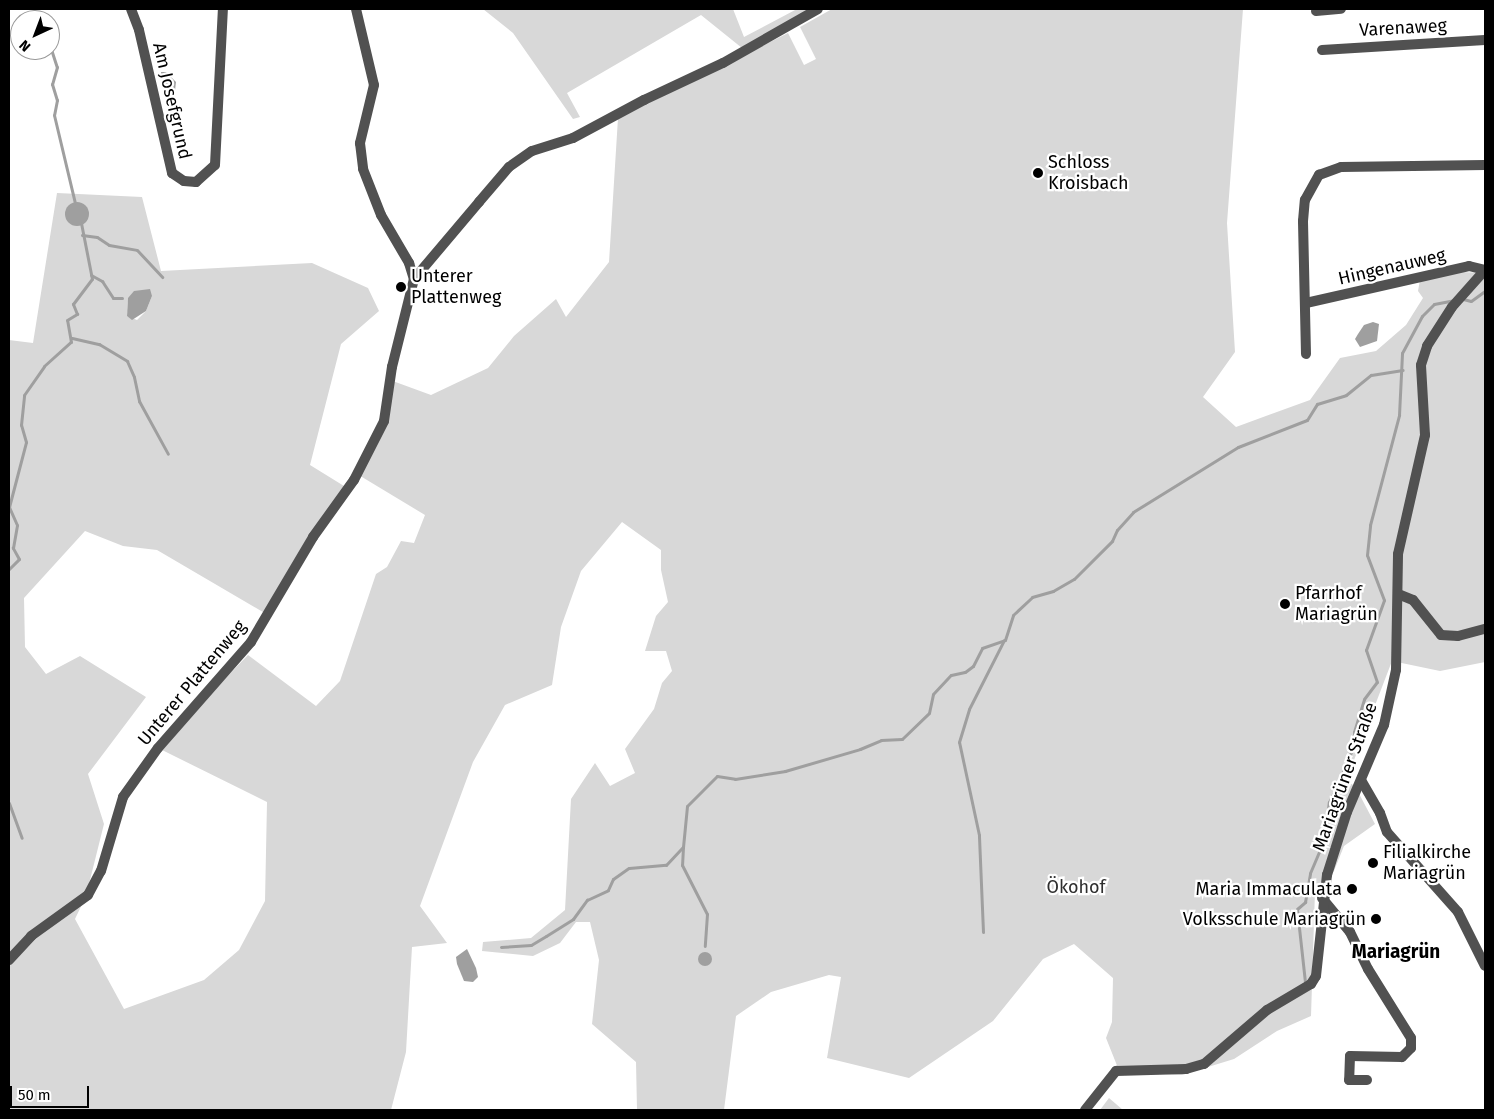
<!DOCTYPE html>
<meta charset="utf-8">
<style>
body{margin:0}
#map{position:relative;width:1494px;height:1119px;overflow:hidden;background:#fff;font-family:"Fira Sans",sans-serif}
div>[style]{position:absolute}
.green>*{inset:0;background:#d8d8d8}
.water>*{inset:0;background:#9f9f9f}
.round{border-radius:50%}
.stream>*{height:3px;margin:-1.5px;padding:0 1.5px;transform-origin:1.5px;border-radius:1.5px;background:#9f9f9f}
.street>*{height:10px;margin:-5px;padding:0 5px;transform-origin:5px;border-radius:5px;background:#515151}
.dots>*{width:14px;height:14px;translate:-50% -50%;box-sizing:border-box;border:2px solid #fff;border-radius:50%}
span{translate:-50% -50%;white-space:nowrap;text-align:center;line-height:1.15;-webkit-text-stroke:4.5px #fff;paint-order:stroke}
.street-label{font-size:18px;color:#000}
.poi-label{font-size:18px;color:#000}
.left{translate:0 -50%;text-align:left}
.right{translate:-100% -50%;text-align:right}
.park-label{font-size:18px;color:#2f2f2f}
.neighbourhood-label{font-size:19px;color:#000;font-weight:700}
.frame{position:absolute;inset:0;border:10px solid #000;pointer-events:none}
.north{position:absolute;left:10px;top:10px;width:50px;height:50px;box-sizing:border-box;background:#fff;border:1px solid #999;border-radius:50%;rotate:223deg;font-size:14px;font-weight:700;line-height:20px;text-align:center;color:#000}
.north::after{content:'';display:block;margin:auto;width:18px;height:22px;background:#000;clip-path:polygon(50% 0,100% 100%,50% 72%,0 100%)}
.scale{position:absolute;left:10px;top:1086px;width:79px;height:22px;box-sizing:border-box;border:2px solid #000;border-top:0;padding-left:6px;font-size:15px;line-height:18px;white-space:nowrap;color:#000;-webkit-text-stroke:4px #fff;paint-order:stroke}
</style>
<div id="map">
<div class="green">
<div style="clip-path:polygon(483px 9px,733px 9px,744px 37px,797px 9px,813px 9px,742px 48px,701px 15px,567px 93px,580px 117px,573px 119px,513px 33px)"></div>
<div style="clip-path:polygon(evenodd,832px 9px,1243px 9px,1227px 223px,1235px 352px,1203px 397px,1236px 427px,1310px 400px,1340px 358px,1376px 351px,1406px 325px,1423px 298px,1418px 291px,1420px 280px,1461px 272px,1485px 273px,1485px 662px,1440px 671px,1392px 661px,1346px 781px,1355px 786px,1375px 824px,1344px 846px,1334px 871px,1315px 891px,1311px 1016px,1277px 1031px,1234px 1059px,1182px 1075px,1128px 1072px,1118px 1068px,1106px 1038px,1112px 1022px,1113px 978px,1074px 944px,1043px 959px,993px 1021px,909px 1078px,827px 1058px,841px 977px,829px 975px,771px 992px,736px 1016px,724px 1110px,637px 1110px,636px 1062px,592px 1024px,599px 960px,590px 922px,576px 922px,560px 943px,533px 956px,482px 951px,483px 942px,531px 938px,565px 910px,571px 799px,595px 763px,610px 786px,635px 773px,625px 749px,654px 709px,662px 683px,672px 671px,666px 651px,645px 651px,656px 616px,668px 602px,661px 570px,661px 550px,622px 522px,581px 571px,561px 627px,552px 685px,505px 705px,473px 762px,420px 906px,447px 943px,412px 947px,406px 1052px,391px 1110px,9px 1110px,9px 340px,33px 343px,57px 193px,142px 197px,161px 271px,312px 263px,368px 288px,379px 311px,341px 344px,310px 465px,344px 486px,374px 443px,390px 380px,431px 395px,488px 368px,514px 336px,556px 299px,566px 317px,609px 262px,618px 118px,788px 33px,804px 65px,816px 59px,800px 27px,832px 9px,152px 296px,146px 311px,137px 320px,127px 316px,128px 298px,152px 296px,832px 9px,356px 477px,362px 477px,425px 515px,414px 543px,401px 541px,387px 567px,376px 574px,340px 681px,316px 706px,248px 655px,158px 748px,267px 802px,265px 901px,239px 950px,204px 980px,124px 1009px,75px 919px,86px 896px,104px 824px,88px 774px,146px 697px,80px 656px,46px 674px,25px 647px,24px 598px,85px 531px,123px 546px,157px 550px,268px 615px,356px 477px)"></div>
<div style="clip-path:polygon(1109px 1098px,1123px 1110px,1100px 1110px)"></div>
</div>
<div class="water">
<div style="clip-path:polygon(161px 72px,166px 72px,176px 82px,174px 99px,165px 98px)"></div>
<div class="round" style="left:65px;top:202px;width:24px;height:24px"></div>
<div style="clip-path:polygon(150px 289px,152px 296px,146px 311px,132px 320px,127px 316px,128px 298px,134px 291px)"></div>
<div style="clip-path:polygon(1373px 322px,1379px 324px,1377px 341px,1360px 347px,1355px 339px,1358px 334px,1364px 325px)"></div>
<div style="clip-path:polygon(467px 949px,476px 968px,478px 977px,473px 982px,464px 981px,457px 964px,456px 957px)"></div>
<div class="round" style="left:698px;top:952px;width:14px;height:14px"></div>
</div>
<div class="stream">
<div style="left:50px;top:46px;width:22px;rotate:72deg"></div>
<div style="left:57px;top:67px;width:18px;rotate:106deg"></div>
<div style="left:52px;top:84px;width:17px;rotate:73deg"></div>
<div style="left:57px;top:100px;width:15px;rotate:101deg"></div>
<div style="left:54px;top:115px;width:90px;rotate:76.6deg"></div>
<div style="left:82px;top:235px;width:15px;rotate:8deg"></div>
<div style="left:97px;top:237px;width:14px;rotate:34deg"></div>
<div style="left:109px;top:245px;width:28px;rotate:10deg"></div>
<div style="left:137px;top:250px;width:37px;rotate:47deg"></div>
<div style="left:91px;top:275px;width:13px;rotate:29deg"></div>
<div style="left:102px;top:281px;width:20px;rotate:57deg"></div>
<div style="left:113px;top:298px;width:9px"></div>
<div style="left:1463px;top:299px;width:8px;rotate:14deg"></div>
<div style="left:1471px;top:301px;width:17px;rotate:-36deg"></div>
<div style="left:72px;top:338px;width:28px;rotate:13deg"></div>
<div style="left:99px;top:344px;width:33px;rotate:31deg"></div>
<div style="left:127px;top:361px;width:17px;rotate:66deg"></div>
<div style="left:134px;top:377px;width:25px;rotate:78deg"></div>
<div style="left:139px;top:401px;width:60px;rotate:61.3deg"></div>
<div style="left:9px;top:569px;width:14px;rotate:-45deg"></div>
<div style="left:19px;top:559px;width:13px;rotate:-119deg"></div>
<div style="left:13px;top:548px;width:23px;rotate:-80deg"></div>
<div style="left:17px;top:525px;width:20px;rotate:-114deg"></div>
<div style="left:9px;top:507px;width:67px;rotate:-75.3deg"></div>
<div style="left:26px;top:442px;width:18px;rotate:-106deg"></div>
<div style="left:21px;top:425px;width:30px;rotate:-84deg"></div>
<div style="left:24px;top:395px;width:35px;rotate:-55deg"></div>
<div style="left:44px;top:366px;width:36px;rotate:-42deg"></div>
<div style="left:71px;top:342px;width:22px;rotate:-100deg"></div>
<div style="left:67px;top:320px;width:12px;rotate:-31deg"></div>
<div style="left:77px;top:314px;width:11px;rotate:-112deg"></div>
<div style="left:73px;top:304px;width:31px;rotate:-53deg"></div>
<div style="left:92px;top:279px;width:57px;rotate:-101.1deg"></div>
<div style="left:9px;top:803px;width:37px;rotate:70deg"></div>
<div style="left:683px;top:847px;width:18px;rotate:93deg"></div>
<div style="left:682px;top:865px;width:55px;rotate:63deg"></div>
<div style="left:707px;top:914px;width:32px;rotate:94deg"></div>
<div style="left:983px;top:932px;width:97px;rotate:-92.4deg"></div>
<div style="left:979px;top:835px;width:95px;rotate:-102.1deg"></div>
<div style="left:959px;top:742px;width:34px;rotate:-73deg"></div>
<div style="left:969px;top:709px;width:77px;rotate:-63.1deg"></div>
<div style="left:501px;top:947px;width:30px;rotate:-4deg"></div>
<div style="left:531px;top:945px;width:17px;rotate:-31deg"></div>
<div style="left:546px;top:936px;width:32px;rotate:-32deg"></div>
<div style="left:573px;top:919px;width:24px;rotate:-54deg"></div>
<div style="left:587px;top:900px;width:23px;rotate:-25deg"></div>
<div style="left:608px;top:890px;width:12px;rotate:-66deg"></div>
<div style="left:613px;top:879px;width:19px;rotate:-35deg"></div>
<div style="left:629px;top:868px;width:37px;rotate:-5deg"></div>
<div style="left:666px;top:865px;width:25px;rotate:-47deg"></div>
<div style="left:683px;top:847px;width:41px;rotate:-84.4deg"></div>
<div style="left:687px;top:806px;width:42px;rotate:-45deg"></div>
<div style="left:717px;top:776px;width:18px;rotate:9deg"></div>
<div style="left:735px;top:779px;width:51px;rotate:-9.1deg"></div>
<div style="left:785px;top:771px;width:78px;rotate:-16.3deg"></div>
<div style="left:860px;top:749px;width:23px;rotate:-23deg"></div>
<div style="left:881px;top:740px;width:21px;rotate:-3deg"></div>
<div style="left:902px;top:739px;width:37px;rotate:-44deg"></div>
<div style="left:929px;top:713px;width:19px;rotate:-78deg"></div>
<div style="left:933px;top:694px;width:26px;rotate:-47deg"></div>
<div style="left:951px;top:675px;width:14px;rotate:-12deg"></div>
<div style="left:965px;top:672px;width:10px;rotate:-37deg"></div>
<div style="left:973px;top:666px;width:20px;rotate:-63deg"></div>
<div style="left:982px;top:648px;width:24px;rotate:-19deg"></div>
<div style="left:1005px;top:640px;width:26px;rotate:-72deg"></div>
<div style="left:1013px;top:615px;width:26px;rotate:-43deg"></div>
<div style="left:1032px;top:597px;width:22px;rotate:-16deg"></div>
<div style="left:1053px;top:591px;width:24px;rotate:-30deg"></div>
<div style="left:1074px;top:579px;width:54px;rotate:-45deg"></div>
<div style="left:1112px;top:541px;width:12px;rotate:-66deg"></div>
<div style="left:1117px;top:530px;width:24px;rotate:-48deg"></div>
<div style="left:1133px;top:512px;width:123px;rotate:-31.8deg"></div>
<div style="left:1238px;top:447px;width:74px;rotate:-21.4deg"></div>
<div style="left:1307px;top:420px;width:19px;rotate:-58deg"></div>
<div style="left:1317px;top:404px;width:30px;rotate:-17deg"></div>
<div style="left:1346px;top:395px;width:32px;rotate:-39deg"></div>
<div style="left:1371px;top:375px;width:32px;rotate:-9deg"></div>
<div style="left:1305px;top:982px;width:73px;rotate:-96.3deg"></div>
<div style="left:1297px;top:909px;width:11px;rotate:-41deg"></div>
<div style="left:1305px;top:902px;width:29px;rotate:-80deg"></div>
<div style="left:1310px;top:873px;width:38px;rotate:-67deg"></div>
<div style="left:1325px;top:838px;width:36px;rotate:-84deg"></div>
<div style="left:1329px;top:802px;width:9px;rotate:-63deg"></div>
<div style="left:1333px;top:794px;width:10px;rotate:-29deg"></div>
<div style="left:1342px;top:789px;width:21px;rotate:-87deg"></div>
<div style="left:1343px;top:768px;width:22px;rotate:-63deg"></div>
<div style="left:1353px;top:748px;width:16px;rotate:-86deg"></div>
<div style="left:1354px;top:732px;width:34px;rotate:-73deg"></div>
<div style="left:1364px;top:699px;width:21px;rotate:-53deg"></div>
<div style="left:1377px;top:682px;width:34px;rotate:-109deg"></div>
<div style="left:1366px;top:650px;width:53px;rotate:-70.2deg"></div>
<div style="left:1384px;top:600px;width:48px;rotate:-110.7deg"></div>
<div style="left:1367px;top:555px;width:30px;rotate:-84deg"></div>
<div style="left:1370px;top:525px;width:114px;rotate:-75.2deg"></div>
<div style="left:1399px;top:415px;width:62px;rotate:-87.2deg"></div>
<div style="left:1402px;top:353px;width:42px;rotate:-61.6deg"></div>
<div style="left:1422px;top:316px;width:17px;rotate:-45deg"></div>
<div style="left:1434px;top:304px;width:20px;rotate:-11deg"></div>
</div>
<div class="street">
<div style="left:131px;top:9px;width:22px;rotate:69deg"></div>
<div style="left:139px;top:30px;width:147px;rotate:77deg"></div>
<div style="left:172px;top:173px;width:14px;rotate:34deg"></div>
<div style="left:184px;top:181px;width:12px;rotate:5deg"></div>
<div style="left:196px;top:182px;width:25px;rotate:-42deg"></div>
<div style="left:215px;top:165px;width:156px;rotate:-87.1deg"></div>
<div style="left:356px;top:9px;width:78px;rotate:76.7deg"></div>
<div style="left:374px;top:85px;width:60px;rotate:103.6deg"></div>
<div style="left:360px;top:143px;width:26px;rotate:83deg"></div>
<div style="left:363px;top:169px;width:49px;rotate:68.6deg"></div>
<div style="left:381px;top:215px;width:56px;rotate:59.7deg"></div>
<div style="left:409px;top:263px;width:17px;rotate:73deg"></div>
<div style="left:1316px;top:11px;width:25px;rotate:-5deg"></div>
<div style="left:1322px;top:50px;width:163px;rotate:-3.5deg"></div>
<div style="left:1306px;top:303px;width:167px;rotate:-12.8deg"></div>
<div style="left:1469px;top:266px;width:16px;rotate:14deg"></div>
<div style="left:1306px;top:354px;width:133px;rotate:-91.3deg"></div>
<div style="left:1303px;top:221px;width:21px;rotate:-85deg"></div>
<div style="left:1305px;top:200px;width:29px;rotate:-61deg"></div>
<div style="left:1319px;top:175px;width:23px;rotate:-20deg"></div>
<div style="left:1341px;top:167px;width:144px;rotate:-0.8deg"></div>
<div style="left:1398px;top:594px;width:16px;rotate:22deg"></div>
<div style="left:1413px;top:600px;width:45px;rotate:51.3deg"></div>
<div style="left:1441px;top:635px;width:17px;rotate:3deg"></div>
<div style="left:1458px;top:636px;width:28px;rotate:-15deg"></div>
<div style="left:1361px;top:780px;width:38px;rotate:60deg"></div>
<div style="left:1380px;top:813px;width:20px;rotate:70deg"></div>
<div style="left:1387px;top:832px;width:107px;rotate:48.4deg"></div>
<div style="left:1458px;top:912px;width:60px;rotate:63.4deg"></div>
<div style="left:1322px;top:898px;width:44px;rotate:50.5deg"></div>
<div style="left:1350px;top:932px;width:41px;rotate:64.1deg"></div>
<div style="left:1368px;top:969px;width:81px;rotate:58.1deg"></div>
<div style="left:1411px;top:1038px;width:10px;rotate:90deg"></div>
<div style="left:1411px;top:1048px;width:13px;rotate:135deg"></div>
<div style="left:1402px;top:1057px;width:52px;rotate:-178.9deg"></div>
<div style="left:1350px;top:1056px;width:24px;rotate:92deg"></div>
<div style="left:1349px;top:1080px;width:18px"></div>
<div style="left:9px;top:960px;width:33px;rotate:-47deg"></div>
<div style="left:31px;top:936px;width:70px;rotate:-35.7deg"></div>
<div style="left:88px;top:895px;width:27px;rotate:-62deg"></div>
<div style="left:101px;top:871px;width:77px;rotate:-73.4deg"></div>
<div style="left:123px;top:797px;width:60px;rotate:-54.5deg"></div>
<div style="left:158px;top:748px;width:141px;rotate:-48.7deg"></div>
<div style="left:251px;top:642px;width:122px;rotate:-59.4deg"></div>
<div style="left:313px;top:537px;width:70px;rotate:-54.3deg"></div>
<div style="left:354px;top:480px;width:66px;rotate:-63deg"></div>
<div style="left:384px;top:421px;width:55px;rotate:-81.6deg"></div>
<div style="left:392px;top:367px;width:91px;rotate:-76deg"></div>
<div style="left:414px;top:279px;width:101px;rotate:-49.8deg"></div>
<div style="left:479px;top:202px;width:46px;rotate:-49.4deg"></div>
<div style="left:509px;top:167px;width:28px;rotate:-35deg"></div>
<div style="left:532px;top:151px;width:43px;rotate:-17.6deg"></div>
<div style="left:573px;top:138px;width:81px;rotate:-28.2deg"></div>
<div style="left:644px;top:100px;width:87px;rotate:-25.1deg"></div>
<div style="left:723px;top:63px;width:109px;rotate:-29.6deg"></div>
<div style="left:1085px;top:1110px;width:50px;rotate:-51.5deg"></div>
<div style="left:1116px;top:1071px;width:70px;rotate:-1.6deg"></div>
<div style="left:1186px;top:1069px;width:19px;rotate:-16deg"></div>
<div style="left:1204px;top:1064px;width:83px;rotate:-40.6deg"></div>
<div style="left:1267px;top:1010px;width:51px;rotate:-30.6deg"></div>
<div style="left:1311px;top:984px;width:9px;rotate:-58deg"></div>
<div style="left:1316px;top:976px;width:102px;rotate:-83.8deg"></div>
<div style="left:1327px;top:875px;width:66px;rotate:-72.4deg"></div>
<div style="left:1347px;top:812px;width:95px;rotate:-67deg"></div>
<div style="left:1384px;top:725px;width:56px;rotate:-77.7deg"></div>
<div style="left:1396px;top:670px;width:116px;rotate:-89deg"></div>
<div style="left:1398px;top:554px;width:122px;rotate:-77.2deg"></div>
<div style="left:1425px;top:435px;width:70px;rotate:-93.3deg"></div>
<div style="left:1421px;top:365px;width:20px;rotate:-72deg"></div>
<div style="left:1427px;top:346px;width:46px;rotate:-57.3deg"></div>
<div style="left:1452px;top:307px;width:50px;rotate:-48.3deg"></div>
</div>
<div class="dots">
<div style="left:1038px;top:173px;background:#000"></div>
<div style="left:401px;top:287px;background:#000"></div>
<div style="left:1285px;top:604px;background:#000"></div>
<div style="left:1373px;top:863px;background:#000"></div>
<div style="left:1352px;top:889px;background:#000"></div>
<div style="left:1376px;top:919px;background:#000"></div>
</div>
<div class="street-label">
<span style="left:1403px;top:28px;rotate:-3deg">Varenaweg</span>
<span style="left:172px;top:101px;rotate:77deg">Am Josefgrund</span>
<span style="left:1392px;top:267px;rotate:-13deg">Hingenauweg</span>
<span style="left:192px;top:683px;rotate:-50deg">Unterer Plattenweg</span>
<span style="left:1345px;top:777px;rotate:-70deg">Mariagrüner Straße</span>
</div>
<div class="poi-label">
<span class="left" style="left:1048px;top:173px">Schloss<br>Kroisbach</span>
<span class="left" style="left:411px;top:287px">Unterer<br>Plattenweg</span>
<span class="left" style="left:1295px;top:604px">Pfarrhof<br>Mariagrün</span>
<span class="left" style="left:1383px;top:863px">Filialkirche<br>Mariagrün</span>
<span class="right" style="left:1342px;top:889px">Maria Immaculata</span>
<span class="right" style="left:1366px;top:919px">Volksschule Mariagrün</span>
</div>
<div class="park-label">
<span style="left:1076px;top:887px">Ökohof</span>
</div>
<div class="neighbourhood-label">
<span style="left:1396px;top:952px">Mariagrün</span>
</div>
<div class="frame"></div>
<div class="north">N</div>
<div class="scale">50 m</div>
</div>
